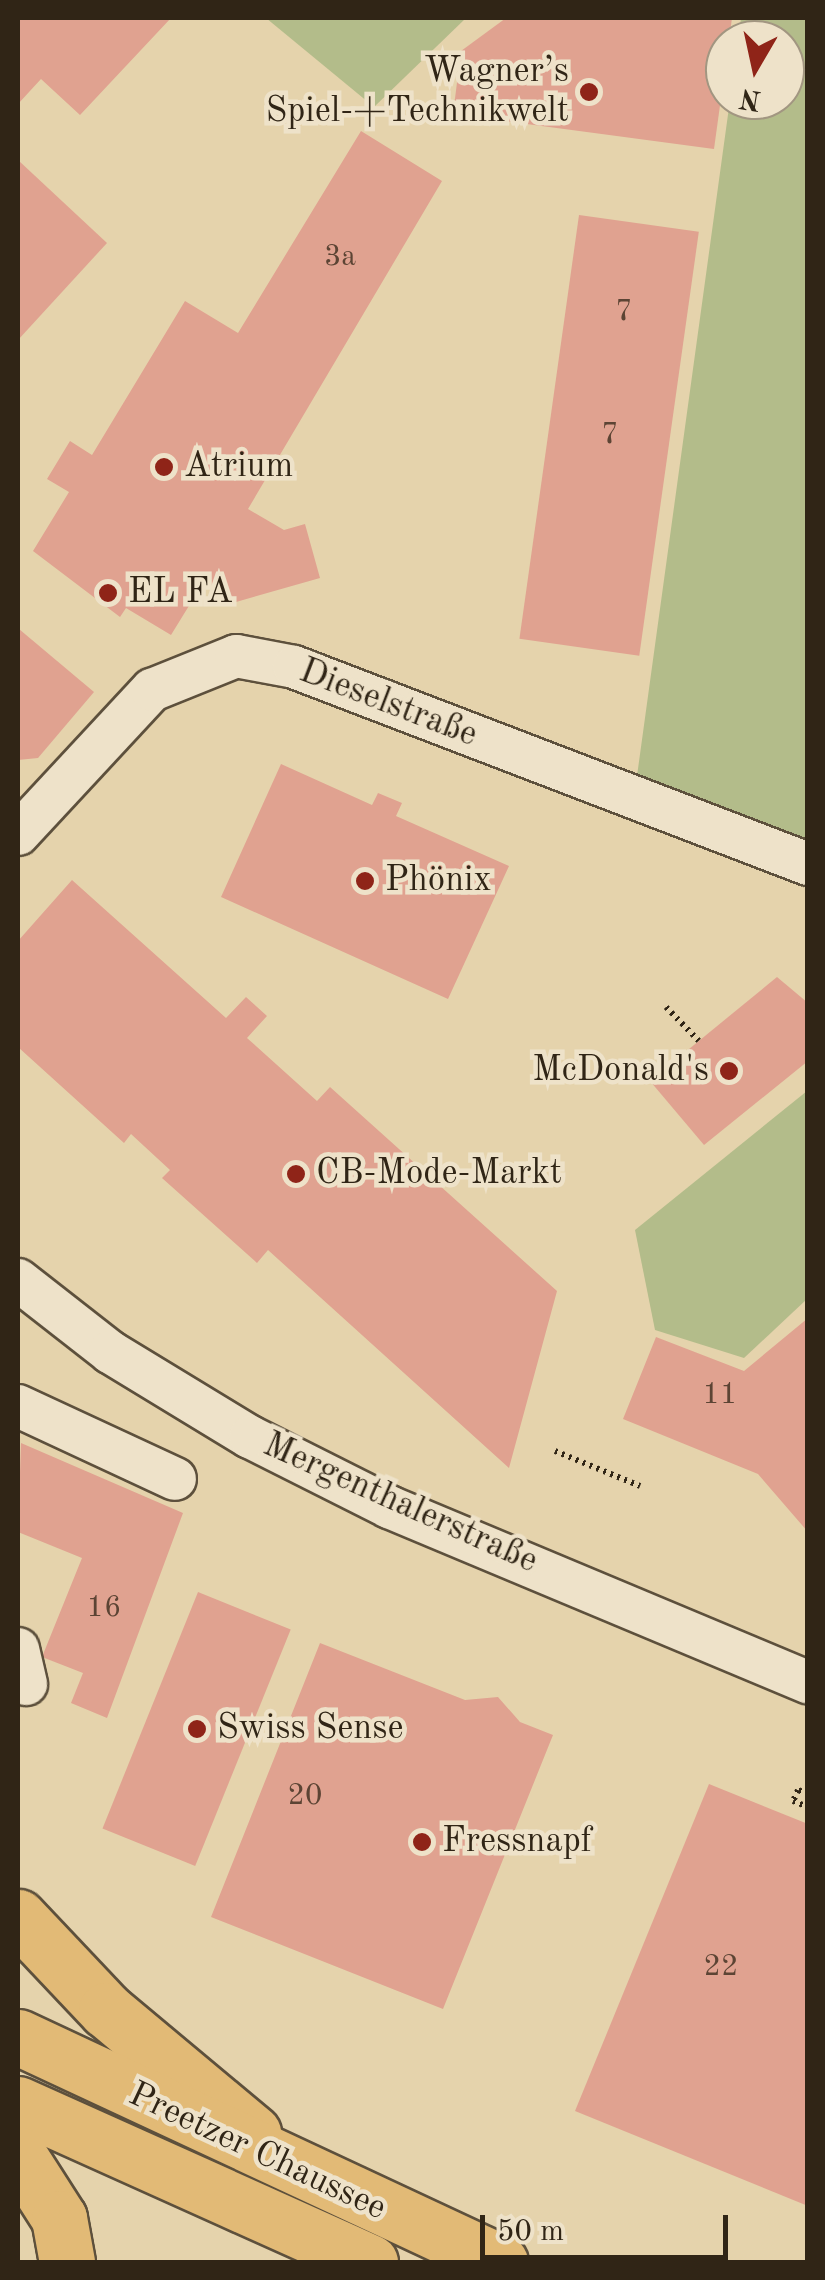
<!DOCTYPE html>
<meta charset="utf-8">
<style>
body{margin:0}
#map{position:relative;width:825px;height:2280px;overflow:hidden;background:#e5d3ac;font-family:"Old Standard TT",serif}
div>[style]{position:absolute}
.green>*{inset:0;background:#b3bc8a}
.building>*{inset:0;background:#e0a290;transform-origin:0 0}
.path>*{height:6px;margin-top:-3px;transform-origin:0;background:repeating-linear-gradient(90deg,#302516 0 2.5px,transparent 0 7.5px)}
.roads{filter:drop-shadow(2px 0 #5d503c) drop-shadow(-2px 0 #5d503c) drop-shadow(0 2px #5d503c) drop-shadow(0 -2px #5d503c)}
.minor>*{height:42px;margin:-21px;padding:0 21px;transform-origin:21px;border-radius:21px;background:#eee2c9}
.highway>*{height:55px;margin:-27.5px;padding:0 27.5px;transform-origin:27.5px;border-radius:27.5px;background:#e2ba76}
.dots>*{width:28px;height:28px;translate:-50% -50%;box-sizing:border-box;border:5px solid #eee2c9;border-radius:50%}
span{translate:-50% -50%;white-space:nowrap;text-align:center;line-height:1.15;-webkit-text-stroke:9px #eee2c9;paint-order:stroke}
.number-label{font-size:30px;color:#5c4434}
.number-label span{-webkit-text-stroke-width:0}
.poi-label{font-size:35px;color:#302516}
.right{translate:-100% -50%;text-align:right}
.left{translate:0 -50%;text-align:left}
.street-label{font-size:35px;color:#302516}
.frame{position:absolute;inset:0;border:20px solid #302516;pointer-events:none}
.north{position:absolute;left:705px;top:20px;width:100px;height:100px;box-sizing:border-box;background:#eee2c9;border:2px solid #a29681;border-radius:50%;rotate:189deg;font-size:28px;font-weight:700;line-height:40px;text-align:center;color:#302516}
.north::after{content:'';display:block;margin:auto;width:35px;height:45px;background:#8f2418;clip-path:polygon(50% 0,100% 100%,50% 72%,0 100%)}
.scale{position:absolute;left:480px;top:2215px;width:248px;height:45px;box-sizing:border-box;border:5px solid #302516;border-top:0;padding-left:12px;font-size:30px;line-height:35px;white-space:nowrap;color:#302516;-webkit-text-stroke:8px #eee2c9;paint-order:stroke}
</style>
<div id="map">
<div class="green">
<div style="clip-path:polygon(266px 18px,466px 18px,374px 107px)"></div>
<div style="clip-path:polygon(741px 18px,807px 18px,807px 842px,637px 776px,730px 100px,785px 100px,785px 40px,738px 40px)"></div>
<div style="clip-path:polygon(807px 1091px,807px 1299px,744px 1358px,655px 1330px,635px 1230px)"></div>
</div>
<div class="building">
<div style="clip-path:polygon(18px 18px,171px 18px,80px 115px,41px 79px,18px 104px)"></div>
<div style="clip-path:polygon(506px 18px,732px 18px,714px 149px,453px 114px,461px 51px)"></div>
<div style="clip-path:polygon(361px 131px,442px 181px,248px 509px,284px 530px,305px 524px,320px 578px,236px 602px,203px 583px,171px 635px,126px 608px,120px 617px,33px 551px,69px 492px,47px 479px,70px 441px,92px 455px,185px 301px,238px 333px)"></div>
<div style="clip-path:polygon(18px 160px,107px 243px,18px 340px)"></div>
<div style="left:579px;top:215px;width:121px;height:428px;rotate:8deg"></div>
<div style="clip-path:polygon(19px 629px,94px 692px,38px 758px,18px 760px)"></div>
<div style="clip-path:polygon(281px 764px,372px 805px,378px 793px,402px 803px,396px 816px,509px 866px,448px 999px,221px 897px)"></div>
<div style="clip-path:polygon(72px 880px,226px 1018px,246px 997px,267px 1016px,247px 1038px,317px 1101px,330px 1087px,557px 1291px,509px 1468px,268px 1250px,257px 1263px,162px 1178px,170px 1170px,131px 1134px,124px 1143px,18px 1047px,18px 941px)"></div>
<div style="clip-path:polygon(777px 977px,808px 1003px,808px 1061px,704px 1145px,650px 1081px)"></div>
<div style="clip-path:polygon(808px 1318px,808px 1532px,758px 1474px,623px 1419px,656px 1337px,744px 1371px)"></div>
<div style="clip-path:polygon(21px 1443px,183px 1513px,107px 1718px,71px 1703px,83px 1673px,42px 1657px,82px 1558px,18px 1532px)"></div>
<div style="left:198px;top:1592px;width:100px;height:255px;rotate:22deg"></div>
<div style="clip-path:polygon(320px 1643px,465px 1700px,498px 1697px,520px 1722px,553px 1735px,443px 2009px,211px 1917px)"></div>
<div style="clip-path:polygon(709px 1784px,808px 1824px,808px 2206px,575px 2111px)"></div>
</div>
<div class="path">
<div style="left:666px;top:1007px;width:47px;rotate:45.9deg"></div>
<div style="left:555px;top:1451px;width:92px;rotate:22.4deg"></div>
<div style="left:808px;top:1794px;width:11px;rotate:-158deg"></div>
<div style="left:798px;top:1790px;width:12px;rotate:114deg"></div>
<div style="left:793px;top:1801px;width:16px;rotate:22deg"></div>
</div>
<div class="roads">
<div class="minor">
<div style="left:18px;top:834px;width:197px;rotate:-47.1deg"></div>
<div style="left:152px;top:690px;width:91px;rotate:-22deg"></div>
<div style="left:236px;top:656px;width:59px;rotate:10.7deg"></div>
<div style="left:294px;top:667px;width:550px;rotate:20.97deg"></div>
<div style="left:18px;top:1280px;width:117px;rotate:38deg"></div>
<div style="left:110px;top:1352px;width:164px;rotate:31.3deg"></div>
<div style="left:250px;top:1437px;width:156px;rotate:26.7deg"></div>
<div style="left:389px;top:1507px;width:454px;rotate:22.7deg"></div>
<div style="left:18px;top:1406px;width:173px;rotate:24.9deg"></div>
<div style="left:18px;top:1649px;width:36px;rotate:77deg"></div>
</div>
<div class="highway">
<div style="left:18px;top:1917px;width:128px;rotate:46.6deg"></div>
<div style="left:106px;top:2010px;width:192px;rotate:39.9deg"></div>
<div style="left:18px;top:2037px;width:532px;rotate:25.02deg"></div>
<div style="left:18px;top:2104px;width:386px;rotate:24.2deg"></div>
<div style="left:18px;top:2154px;width:76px;rotate:57.4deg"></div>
<div style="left:59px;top:2218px;width:45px;rotate:79.7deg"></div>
</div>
</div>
<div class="dots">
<div style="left:589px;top:92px;background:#8f2418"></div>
<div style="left:164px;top:467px;background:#8f2418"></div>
<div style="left:108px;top:593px;background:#8f2418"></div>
<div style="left:365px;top:881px;background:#8f2418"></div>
<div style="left:729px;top:1071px;background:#8f2418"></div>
<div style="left:296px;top:1174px;background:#8f2418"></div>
<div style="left:197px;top:1729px;background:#8f2418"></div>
<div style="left:422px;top:1842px;background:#8f2418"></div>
</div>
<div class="number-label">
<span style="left:340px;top:257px">3a</span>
<span style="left:624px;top:312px">7</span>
<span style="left:610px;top:435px">7</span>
<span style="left:720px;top:1395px">11</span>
<span style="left:104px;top:1608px">16</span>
<span style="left:305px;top:1796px">20</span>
<span style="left:721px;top:1967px">22</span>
</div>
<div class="poi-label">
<span class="right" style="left:569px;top:92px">Wagner’s<br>Spiel-+Technikwelt</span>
<span class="left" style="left:184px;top:467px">Atrium</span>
<span class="left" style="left:128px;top:593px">EL FA</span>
<span class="left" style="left:385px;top:881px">Phönix</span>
<span class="right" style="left:709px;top:1071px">McDonald's</span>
<span class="left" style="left:316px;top:1174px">CB-Mode-Markt</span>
<span class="left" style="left:217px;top:1729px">Swiss Sense</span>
<span class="left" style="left:442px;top:1842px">Fressnapf</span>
</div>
<div class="street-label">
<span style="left:388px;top:704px;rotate:21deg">Dieselstraße</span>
<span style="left:400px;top:1504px;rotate:24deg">Mergenthalerstraße</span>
<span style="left:257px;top:2152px;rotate:25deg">Preetzer Chaussee</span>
</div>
<div class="frame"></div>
<div class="north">N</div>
<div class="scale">50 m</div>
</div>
